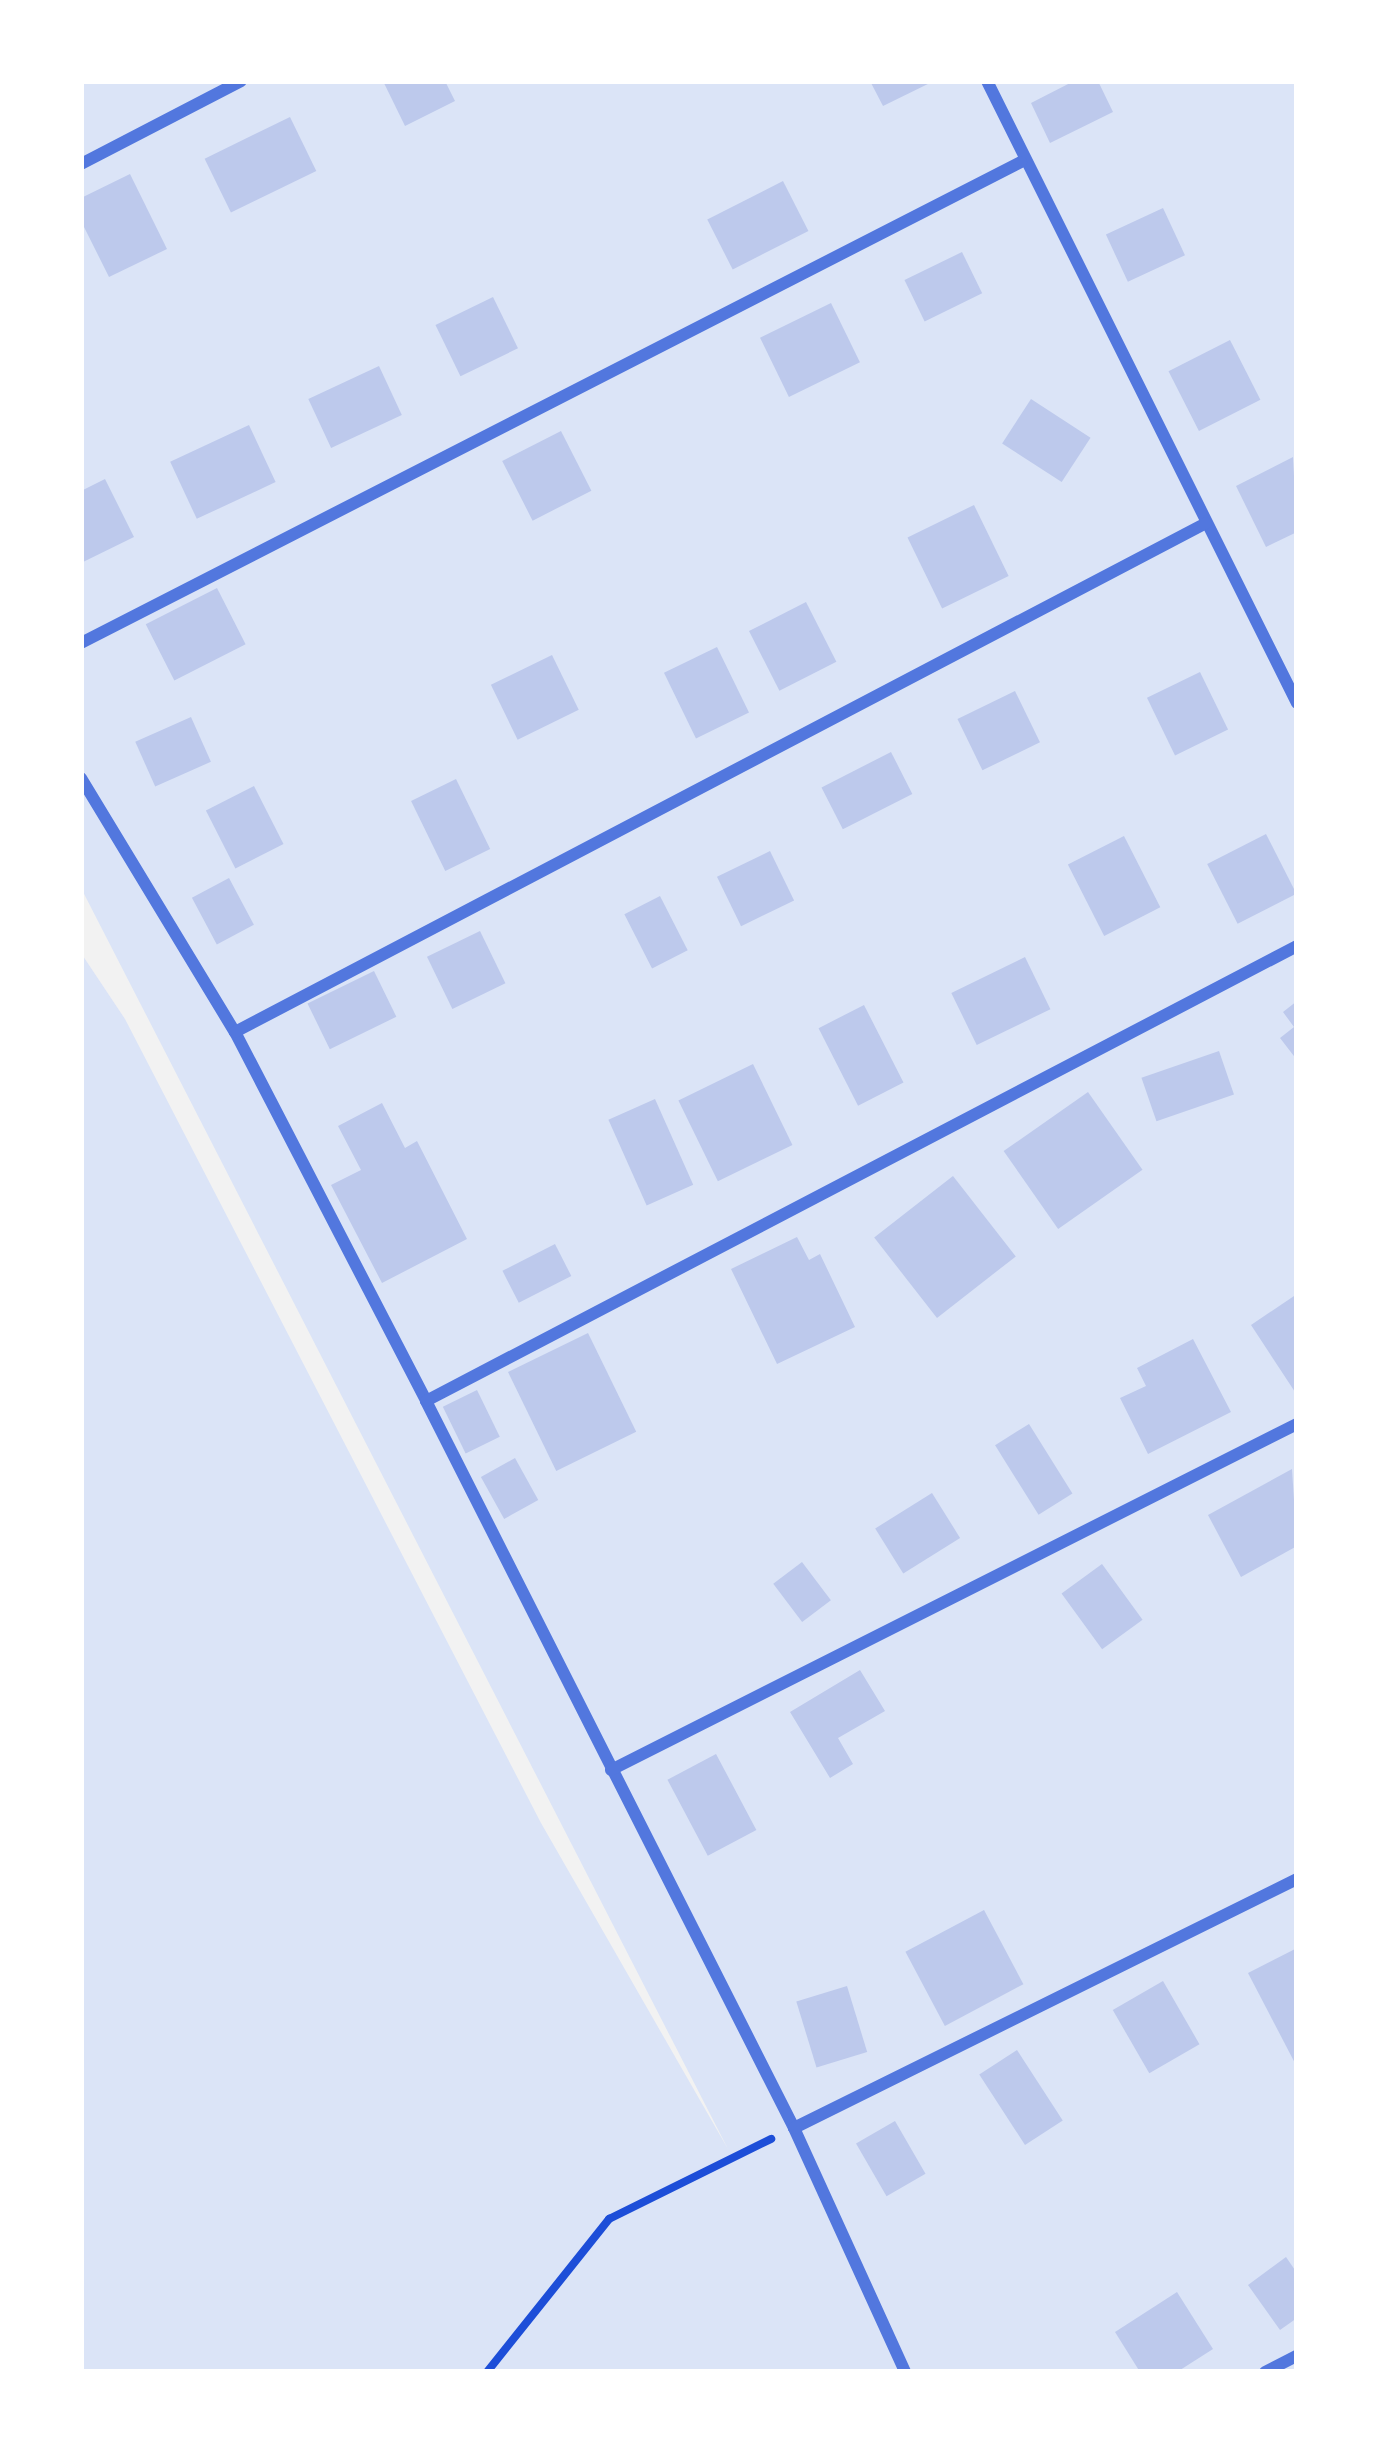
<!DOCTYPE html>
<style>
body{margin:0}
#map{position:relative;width:1378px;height:2453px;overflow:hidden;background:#f2f2f2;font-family:"PT Sans Narrow",sans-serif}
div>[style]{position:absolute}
.green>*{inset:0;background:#dbe4f7}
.building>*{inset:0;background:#bdc9ec;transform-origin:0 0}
.path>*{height:8px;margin:-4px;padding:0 4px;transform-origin:4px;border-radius:4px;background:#1d4ed8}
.minor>*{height:12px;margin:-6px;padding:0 6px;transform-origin:6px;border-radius:6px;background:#5277de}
span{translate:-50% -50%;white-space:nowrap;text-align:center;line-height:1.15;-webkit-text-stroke:9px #fff;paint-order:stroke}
.frame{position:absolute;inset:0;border:84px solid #fff;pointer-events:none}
</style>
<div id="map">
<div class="green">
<div style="clip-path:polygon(81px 81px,1297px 81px,1297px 2372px,81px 2372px,81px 953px,125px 1019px,541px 1823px,728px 2149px,81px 888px)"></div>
</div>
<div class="building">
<div style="clip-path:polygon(383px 81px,445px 81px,455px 101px,405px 126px)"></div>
<div style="clip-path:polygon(870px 81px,934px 81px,883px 106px)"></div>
<div style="clip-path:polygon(1074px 81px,1098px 81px,1113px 112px,1050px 143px,1031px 103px)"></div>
<div style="left:290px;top:117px;width:60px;height:95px;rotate:64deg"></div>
<div style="clip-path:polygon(130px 174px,167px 249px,109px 277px,81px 221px,81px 198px)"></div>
<div style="left:783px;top:181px;width:56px;height:85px;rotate:63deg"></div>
<div style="left:1163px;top:208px;width:52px;height:63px;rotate:65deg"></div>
<div style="left:962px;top:252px;width:46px;height:64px;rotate:64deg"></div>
<div style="left:493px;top:297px;width:57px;height:64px;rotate:64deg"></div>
<div style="left:831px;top:303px;width:66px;height:79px;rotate:64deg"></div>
<div style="left:1230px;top:340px;width:67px;height:69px;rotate:63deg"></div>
<div style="left:379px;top:366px;width:54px;height:78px;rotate:65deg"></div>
<div style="left:1031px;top:399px;width:71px;height:53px;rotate:33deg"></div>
<div style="left:249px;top:425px;width:63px;height:87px;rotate:65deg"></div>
<div style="left:561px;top:431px;width:67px;height:66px;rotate:63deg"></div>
<div style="clip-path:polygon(1293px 457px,1297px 532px,1266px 547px,1236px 486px)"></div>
<div style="clip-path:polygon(105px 479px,134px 537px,81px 563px,81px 491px)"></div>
<div style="left:974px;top:505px;width:79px;height:74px;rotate:64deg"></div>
<div style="left:217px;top:588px;width:63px;height:80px;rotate:63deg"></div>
<div style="left:806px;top:602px;width:67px;height:64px;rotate:63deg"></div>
<div style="left:717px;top:647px;width:73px;height:59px;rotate:64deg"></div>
<div style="left:552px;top:655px;width:61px;height:68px;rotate:64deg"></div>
<div style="left:1200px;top:672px;width:64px;height:59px;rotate:64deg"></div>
<div style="left:1015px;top:691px;width:57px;height:64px;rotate:64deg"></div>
<div style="left:191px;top:717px;width:49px;height:61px;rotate:66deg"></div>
<div style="left:891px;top:752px;width:47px;height:78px;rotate:63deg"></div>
<div style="left:456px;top:779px;width:78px;height:50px;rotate:64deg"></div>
<div style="left:254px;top:786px;width:65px;height:54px;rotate:63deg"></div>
<div style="left:1266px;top:834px;width:67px;height:66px;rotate:63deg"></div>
<div style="left:1124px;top:836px;width:80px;height:63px;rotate:63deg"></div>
<div style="left:770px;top:851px;width:55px;height:59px;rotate:64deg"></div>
<div style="left:229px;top:878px;width:53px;height:42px;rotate:62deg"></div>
<div style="left:660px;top:896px;width:61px;height:40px;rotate:63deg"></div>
<div style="left:480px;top:931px;width:58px;height:59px;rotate:64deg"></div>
<div style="left:1025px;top:957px;width:58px;height:82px;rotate:64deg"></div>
<div style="left:374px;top:971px;width:51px;height:74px;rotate:64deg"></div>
<div style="clip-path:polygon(1297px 1001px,1297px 1060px,1280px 1038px,1294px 1027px,1283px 1012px)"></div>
<div style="left:864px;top:1005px;width:87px;height:51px;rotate:63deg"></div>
<div style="left:1219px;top:1051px;width:46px;height:82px;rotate:71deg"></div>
<div style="left:753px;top:1064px;width:90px;height:83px;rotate:64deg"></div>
<div style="left:1088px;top:1092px;width:95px;height:103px;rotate:55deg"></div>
<div style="left:655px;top:1099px;width:94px;height:51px;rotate:66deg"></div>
<div style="clip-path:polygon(382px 1103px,405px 1148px,417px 1141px,467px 1239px,382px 1283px,331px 1185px,361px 1170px,338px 1126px)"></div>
<div style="left:953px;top:1176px;width:102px;height:100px;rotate:52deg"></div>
<div style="clip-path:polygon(797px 1237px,809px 1260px,820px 1254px,855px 1327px,777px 1364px,731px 1269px)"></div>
<div style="left:555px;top:1244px;width:36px;height:59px;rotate:63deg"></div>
<div style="clip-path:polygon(1297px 1294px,1297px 1395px,1251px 1325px)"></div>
<div style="left:588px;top:1333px;width:110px;height:89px;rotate:64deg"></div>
<div style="clip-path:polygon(1193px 1339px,1231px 1412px,1148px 1454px,1120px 1398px,1146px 1386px,1137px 1368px)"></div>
<div style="left:477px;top:1390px;width:52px;height:38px;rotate:64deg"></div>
<div style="left:1029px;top:1424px;width:82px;height:40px;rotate:58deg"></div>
<div style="left:515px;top:1458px;width:48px;height:39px;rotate:61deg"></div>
<div style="clip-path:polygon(1292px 1469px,1297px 1546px,1241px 1577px,1208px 1515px)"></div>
<div style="left:932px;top:1493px;width:53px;height:67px;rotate:58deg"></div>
<div style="left:802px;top:1562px;width:48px;height:36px;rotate:53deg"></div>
<div style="left:1102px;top:1564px;width:69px;height:50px;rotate:54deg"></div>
<div style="clip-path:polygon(860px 1670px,885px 1711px,838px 1738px,853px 1764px,830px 1778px,790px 1712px)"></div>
<div style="left:716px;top:1754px;width:86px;height:55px;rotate:62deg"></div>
<div style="left:984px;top:1910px;width:84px;height:89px;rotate:62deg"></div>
<div style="clip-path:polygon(1297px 1948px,1297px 2067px,1248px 1973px)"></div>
<div style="left:1163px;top:1981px;width:73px;height:58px;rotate:60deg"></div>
<div style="left:847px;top:1986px;width:69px;height:53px;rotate:73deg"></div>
<div style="left:1017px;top:2050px;width:84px;height:45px;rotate:57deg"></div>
<div style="left:895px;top:2121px;width:61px;height:45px;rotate:60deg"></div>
<div style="clip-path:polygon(1286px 2257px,1297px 2273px,1297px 2318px,1280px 2330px,1248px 2285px)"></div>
<div style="clip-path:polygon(1177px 2292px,1213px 2349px,1177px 2372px,1140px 2372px,1115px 2332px)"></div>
</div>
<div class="path">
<div style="left:487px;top:2372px;width:196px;rotate:-51.4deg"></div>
<div style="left:609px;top:2219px;width:181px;rotate:-26.3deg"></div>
</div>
<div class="minor">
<div style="left:987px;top:81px;width:695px;rotate:63.51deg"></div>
<div style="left:81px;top:164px;width:180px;rotate:-27.4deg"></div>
<div style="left:81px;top:643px;width:1056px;rotate:-27.1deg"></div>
<div style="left:81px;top:778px;width:297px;rotate:58.8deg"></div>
<div style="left:235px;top:1032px;width:416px;rotate:62.6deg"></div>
<div style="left:426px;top:1401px;width:815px;rotate:63.15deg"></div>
<div style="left:794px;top:2128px;width:268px;rotate:65.5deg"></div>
<div style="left:235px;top:1032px;width:1096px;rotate:-27.66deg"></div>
<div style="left:426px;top:1401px;width:983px;rotate:-27.58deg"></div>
<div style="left:611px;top:1770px;width:768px;rotate:-26.77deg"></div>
<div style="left:794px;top:2128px;width:561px;rotate:-26.34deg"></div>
<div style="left:1265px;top:2372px;width:36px;rotate:-27deg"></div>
</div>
<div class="frame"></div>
</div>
